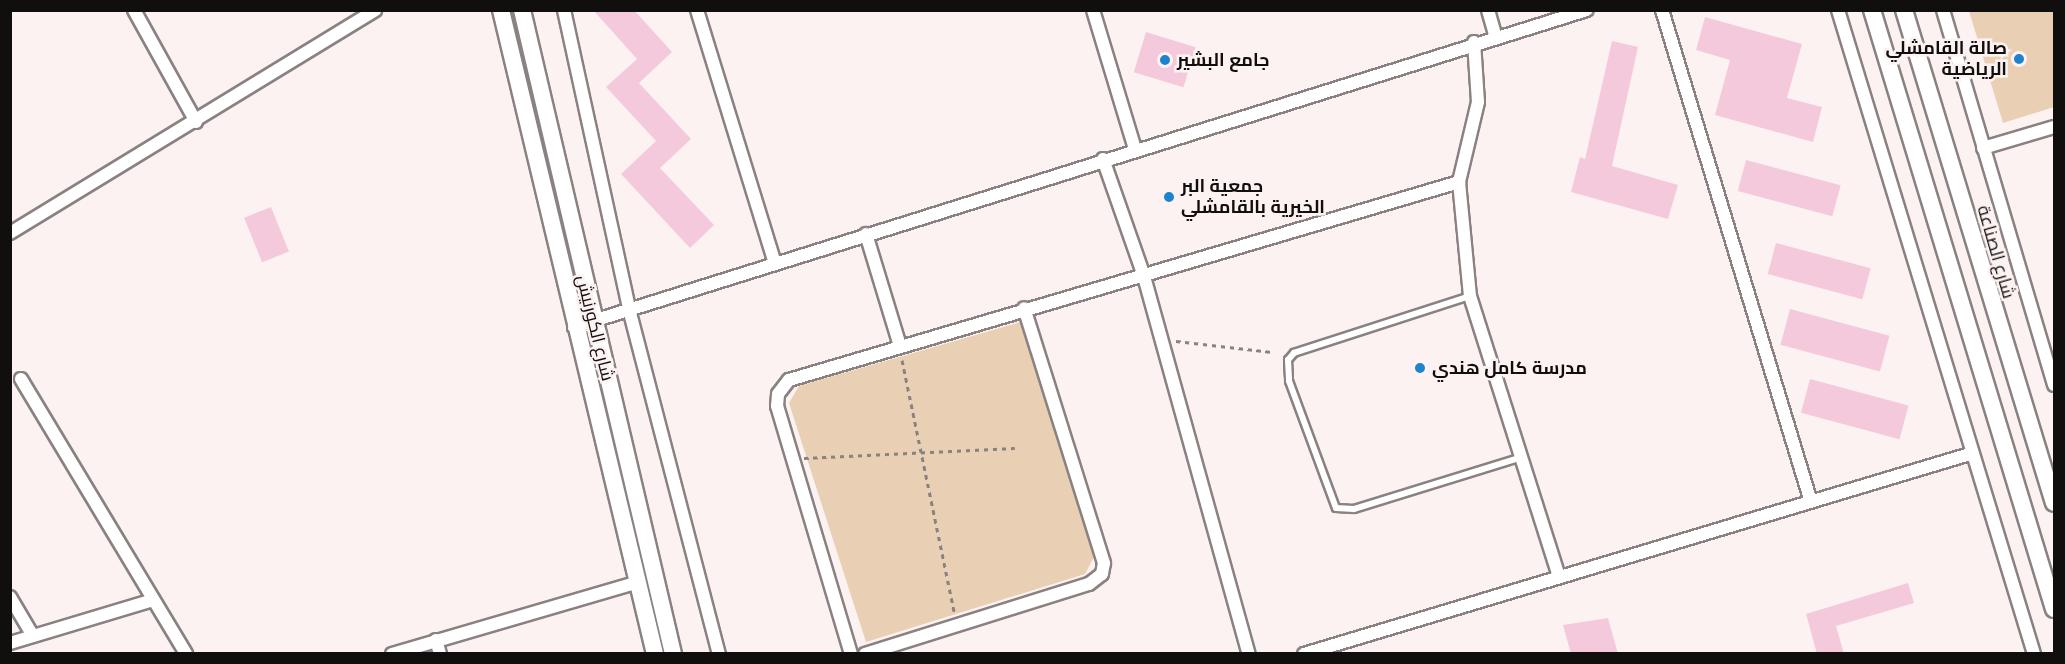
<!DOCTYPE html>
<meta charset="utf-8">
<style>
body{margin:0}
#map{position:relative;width:2065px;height:664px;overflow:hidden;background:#fdf2f2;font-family:Karla,Cairo,sans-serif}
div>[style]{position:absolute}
.green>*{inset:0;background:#e9cfb4}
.building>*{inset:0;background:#f4c9db;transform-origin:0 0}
.path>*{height:3px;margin-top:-1.5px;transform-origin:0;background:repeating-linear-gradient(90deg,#898282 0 4.5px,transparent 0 9px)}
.roads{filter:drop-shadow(2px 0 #8a8181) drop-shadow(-2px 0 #8a8181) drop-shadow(0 2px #8a8181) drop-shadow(0 -2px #8a8181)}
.lane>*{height:6px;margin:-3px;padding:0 3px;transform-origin:3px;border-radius:3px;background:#fff}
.street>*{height:12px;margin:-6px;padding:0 6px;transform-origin:6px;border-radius:6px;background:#fff}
.secondary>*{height:16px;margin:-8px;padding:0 8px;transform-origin:8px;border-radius:8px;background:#fff}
.dots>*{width:16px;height:16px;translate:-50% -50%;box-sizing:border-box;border:3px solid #fdf2f2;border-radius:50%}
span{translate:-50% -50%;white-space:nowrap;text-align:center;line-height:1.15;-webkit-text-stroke:5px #fdf2f2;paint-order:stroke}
.poi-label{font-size:18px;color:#110e0e;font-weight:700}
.right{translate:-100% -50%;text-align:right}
.left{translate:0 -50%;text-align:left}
.street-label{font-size:18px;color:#110e0e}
.frame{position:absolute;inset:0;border:12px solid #110e0e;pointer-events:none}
</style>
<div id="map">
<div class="green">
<div style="clip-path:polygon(1969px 11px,2054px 11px,2054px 107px,2003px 123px)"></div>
<div style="clip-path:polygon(1024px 321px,1095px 555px,1085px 574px,866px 642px,789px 403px,799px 386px)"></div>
</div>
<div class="building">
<div style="clip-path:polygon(593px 10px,634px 10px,672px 52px,639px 83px,691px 139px,660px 168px,714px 225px,690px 248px,621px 174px,656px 141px,606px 87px,637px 59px)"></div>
<div style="clip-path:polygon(1705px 17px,1802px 44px,1787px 98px,1822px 107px,1813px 142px,1715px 115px,1730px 60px,1696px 50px)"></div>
<div style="left:1146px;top:32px;width:52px;height:42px;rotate:17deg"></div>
<div style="clip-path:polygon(1612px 41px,1638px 47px,1612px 166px,1678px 185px,1668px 219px,1571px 192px,1580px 157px,1585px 159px)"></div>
<div style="left:1746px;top:160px;width:98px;height:32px;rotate:15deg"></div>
<div style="left:271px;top:207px;width:48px;height:29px;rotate:68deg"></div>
<div style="left:1776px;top:243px;width:98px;height:32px;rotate:15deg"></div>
<div style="left:1790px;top:309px;width:103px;height:37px;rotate:15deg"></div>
<div style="left:1810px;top:379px;width:102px;height:35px;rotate:15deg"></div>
<div style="clip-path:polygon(1908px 583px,1914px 603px,1836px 626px,1844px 654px,1817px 654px,1806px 614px)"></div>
<div style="clip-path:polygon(1608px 618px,1618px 654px,1571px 654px,1563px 625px)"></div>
</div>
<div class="path">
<div style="left:1176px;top:341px;width:98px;rotate:6.5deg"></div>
<div style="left:902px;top:360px;width:257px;rotate:78.3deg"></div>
<div style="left:804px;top:458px;width:211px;rotate:-2.7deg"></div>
</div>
<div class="roads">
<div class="lane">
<div style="left:1470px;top:296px;width:185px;rotate:162.1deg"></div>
<div style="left:1294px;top:353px;width:9px;rotate:131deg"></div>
<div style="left:1288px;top:360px;width:21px;rotate:87deg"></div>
<div style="left:1289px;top:381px;width:135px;rotate:69.7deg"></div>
<div style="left:1336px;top:508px;width:18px;rotate:3deg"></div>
<div style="left:1354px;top:509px;width:176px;rotate:-17.2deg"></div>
</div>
<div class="street">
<div style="left:134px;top:10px;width:128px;rotate:61deg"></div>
<div style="left:564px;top:10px;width:306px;rotate:77.7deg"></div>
<div style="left:629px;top:309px;width:357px;rotate:75.4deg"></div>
<div style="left:697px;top:10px;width:265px;rotate:72.9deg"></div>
<div style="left:1093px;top:10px;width:145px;rotate:73.2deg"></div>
<div style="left:1488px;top:10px;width:26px;rotate:74deg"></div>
<div style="left:1662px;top:10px;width:514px;rotate:73.15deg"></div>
<div style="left:1838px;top:10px;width:673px;rotate:73.07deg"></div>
<div style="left:1943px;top:10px;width:391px;rotate:73.5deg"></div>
<div style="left:1474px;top:42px;width:60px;rotate:86.2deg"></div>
<div style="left:1478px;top:102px;width:82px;rotate:103.4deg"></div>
<div style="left:1459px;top:182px;width:115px;rotate:84.5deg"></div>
<div style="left:1470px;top:296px;width:294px;rotate:72.4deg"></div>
<div style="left:1983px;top:148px;width:74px;rotate:-16.5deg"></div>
<div style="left:1103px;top:159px;width:121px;rotate:70.7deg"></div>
<div style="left:1143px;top:273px;width:395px;rotate:74.5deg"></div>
<div style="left:10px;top:233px;width:428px;rotate:-31.4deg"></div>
<div style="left:866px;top:234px;width:117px;rotate:73.1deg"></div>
<div style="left:574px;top:327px;width:1061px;rotate:-17.38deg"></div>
<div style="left:21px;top:379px;width:321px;rotate:59deg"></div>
<div style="left:10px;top:597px;width:45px;rotate:59.5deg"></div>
<div style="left:436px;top:640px;width:15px;rotate:74deg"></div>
<div style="left:10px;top:643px;width:146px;rotate:-16.7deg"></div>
<div style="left:392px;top:654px;width:256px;rotate:-16.3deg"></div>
<div style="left:851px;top:654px;width:259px;rotate:-106.6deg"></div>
<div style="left:777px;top:406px;width:12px;rotate:-85deg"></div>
<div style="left:778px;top:394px;width:18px;rotate:-52deg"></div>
<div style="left:789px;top:380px;width:699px;rotate:-16.46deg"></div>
<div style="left:865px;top:654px;width:235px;rotate:-17.4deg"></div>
<div style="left:1089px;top:584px;width:16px;rotate:-38deg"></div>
<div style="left:1102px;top:574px;width:11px;rotate:-80deg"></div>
<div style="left:1104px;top:563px;width:267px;rotate:-107.4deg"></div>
<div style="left:1304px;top:654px;width:695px;rotate:-16.72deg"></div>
</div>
<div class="secondary">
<div style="left:501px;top:10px;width:662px;rotate:76.55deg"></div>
<div style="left:522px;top:10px;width:661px;rotate:76.8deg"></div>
<div style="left:1872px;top:10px;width:626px;rotate:73.1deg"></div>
<div style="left:1904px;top:10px;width:515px;rotate:73.08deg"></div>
</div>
</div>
<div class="dots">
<div style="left:2019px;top:59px;background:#1e82ce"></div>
<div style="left:1165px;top:60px;background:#1e82ce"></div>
<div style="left:1169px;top:197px;background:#1e82ce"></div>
<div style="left:1420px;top:368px;background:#1e82ce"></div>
</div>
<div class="poi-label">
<span class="right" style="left:2007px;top:59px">صالة القامشلي<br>الرياضية</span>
<span class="left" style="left:1177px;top:60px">جامع البشير</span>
<span class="left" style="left:1181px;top:197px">جمعية البر<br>الخيرية بالقامشلي</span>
<span class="left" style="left:1432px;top:368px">مدرسة كامل هندي</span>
</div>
<div class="street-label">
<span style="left:1996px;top:252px;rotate:74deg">شارع الصناعة</span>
<span style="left:595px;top:328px;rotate:76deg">شارع الكورنيش</span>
</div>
<div class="frame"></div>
</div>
